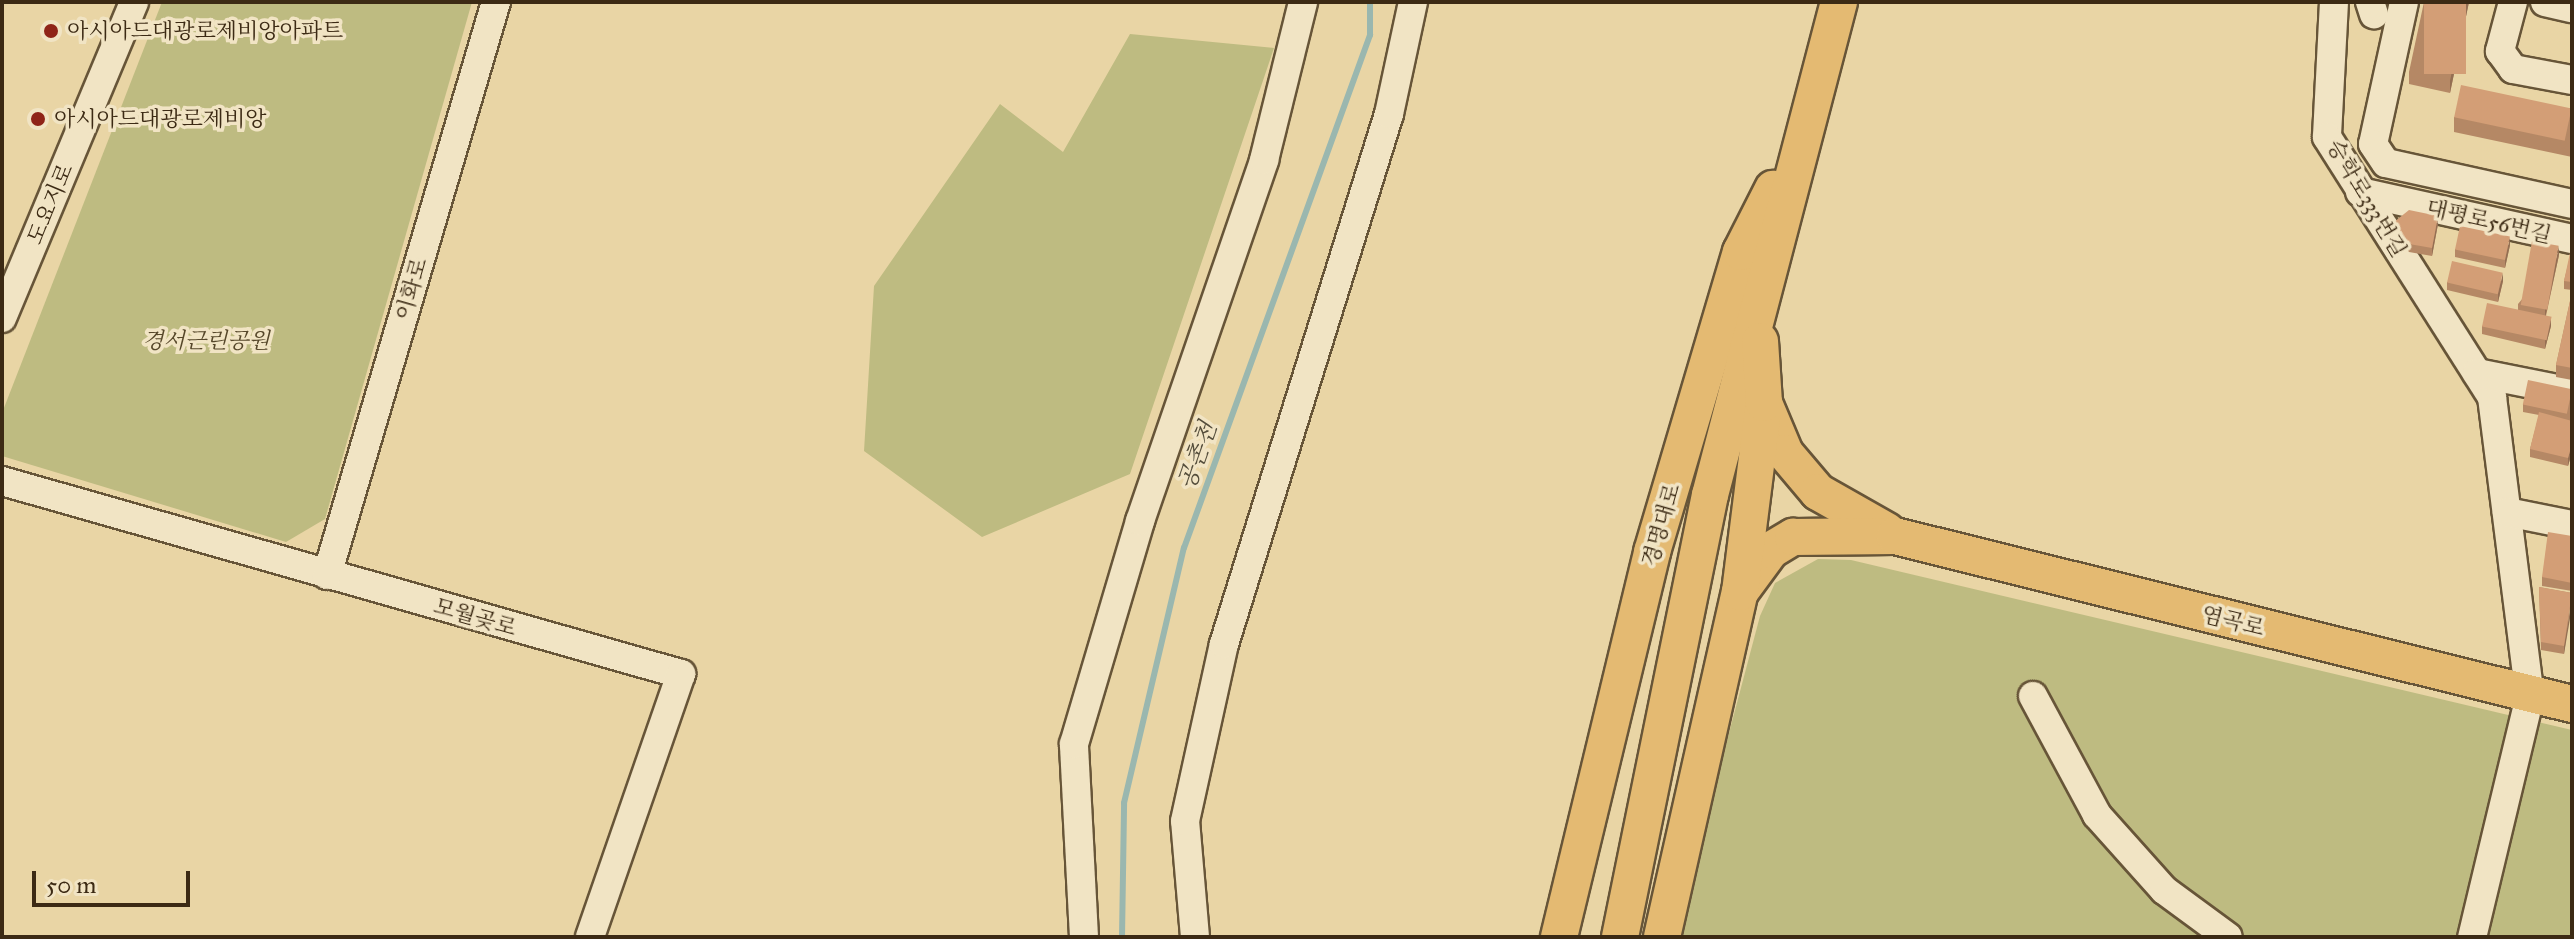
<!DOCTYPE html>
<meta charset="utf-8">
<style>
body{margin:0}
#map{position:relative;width:2574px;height:939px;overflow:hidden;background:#e9d5a5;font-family:"IM FELL Great Primer","Noto Serif KR",serif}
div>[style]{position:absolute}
.green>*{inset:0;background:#bebb81}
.stream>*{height:6px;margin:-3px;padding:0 3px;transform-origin:3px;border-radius:3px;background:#9ab7af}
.roads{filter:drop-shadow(2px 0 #675538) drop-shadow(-2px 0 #675538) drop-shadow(0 2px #675538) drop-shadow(0 -2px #675538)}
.minor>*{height:28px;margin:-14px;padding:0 14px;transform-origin:14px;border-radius:14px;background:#f1e4c4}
.major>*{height:36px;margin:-18px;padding:0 18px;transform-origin:18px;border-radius:18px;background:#e4ba72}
.wall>*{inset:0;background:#b58865}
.shaded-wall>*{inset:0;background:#946f53}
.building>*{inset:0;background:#d39e76;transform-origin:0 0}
.dots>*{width:22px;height:22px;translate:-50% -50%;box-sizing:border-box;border:4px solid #f1e4c4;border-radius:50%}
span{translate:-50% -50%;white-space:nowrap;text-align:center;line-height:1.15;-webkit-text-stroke:7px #f1e4c4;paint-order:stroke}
.poi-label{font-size:22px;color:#3c2a14}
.left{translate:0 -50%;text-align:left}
.street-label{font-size:22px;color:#3c2a14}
.park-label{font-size:22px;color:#56472a;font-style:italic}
.water-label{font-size:24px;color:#544d3b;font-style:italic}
.frame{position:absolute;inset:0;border:4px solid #3c2a14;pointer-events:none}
.scale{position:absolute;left:32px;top:871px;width:158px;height:36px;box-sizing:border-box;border:4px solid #3c2a14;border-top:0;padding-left:10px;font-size:24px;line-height:28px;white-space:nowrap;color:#3c2a14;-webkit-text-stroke:6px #f1e4c4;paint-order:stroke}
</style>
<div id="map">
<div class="green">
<div style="clip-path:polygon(162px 2px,472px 2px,325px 519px,286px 542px,2px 456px,2px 413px)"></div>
<div style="clip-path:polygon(1130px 34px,1274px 48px,1130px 474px,982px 537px,864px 451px,874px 286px,1000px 104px,1063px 152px)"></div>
<div style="clip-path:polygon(1818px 559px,1851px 560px,2572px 730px,2572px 937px,1675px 937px,1760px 616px,1775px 583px)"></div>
</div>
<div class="stream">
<div style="left:1122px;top:937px;width:134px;rotate:-89.1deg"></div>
<div style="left:1124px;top:803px;width:262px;rotate:-76.8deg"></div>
<div style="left:1184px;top:548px;width:546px;rotate:-70.07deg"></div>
<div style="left:1370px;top:35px;width:33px;rotate:-90deg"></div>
</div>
<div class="roads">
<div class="minor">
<div style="left:2334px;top:2px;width:135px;rotate:93deg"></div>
<div style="left:2327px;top:137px;width:308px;rotate:57.6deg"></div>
<div style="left:2492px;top:397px;width:301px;rotate:82.8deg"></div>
<div style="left:2530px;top:696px;width:248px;rotate:103.5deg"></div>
<div style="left:2370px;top:2px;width:13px;rotate:72deg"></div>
<div style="left:2404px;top:2px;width:145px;rotate:102.3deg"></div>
<div style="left:2373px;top:144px;width:23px;rotate:56deg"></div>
<div style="left:2386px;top:163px;width:190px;rotate:12.4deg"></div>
<div style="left:2513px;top:2px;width:51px;rotate:104.9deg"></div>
<div style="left:2500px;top:51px;width:22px;rotate:54deg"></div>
<div style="left:2513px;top:69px;width:60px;rotate:10.6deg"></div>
<div style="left:2545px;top:2px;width:28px;rotate:13deg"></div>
<div style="left:2360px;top:192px;width:217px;rotate:12.5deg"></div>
<div style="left:2px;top:318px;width:342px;rotate:-67.3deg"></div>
<div style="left:2477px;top:373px;width:97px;rotate:11.3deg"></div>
<div style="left:2px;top:481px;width:706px;rotate:15.87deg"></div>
<div style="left:681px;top:674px;width:278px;rotate:109.1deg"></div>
<div style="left:2507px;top:512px;width:66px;rotate:11.3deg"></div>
<div style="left:327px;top:575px;width:597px;rotate:-73.57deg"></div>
<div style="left:2033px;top:696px;width:135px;rotate:61.7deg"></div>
<div style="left:2097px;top:815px;width:101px;rotate:48.2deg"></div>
<div style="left:2164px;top:890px;width:79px;rotate:36.3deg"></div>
<div style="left:1084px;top:937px;width:193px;rotate:-93deg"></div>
<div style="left:1074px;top:744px;width:233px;rotate:-73.5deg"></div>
<div style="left:1140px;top:521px;width:382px;rotate:-71deg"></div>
<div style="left:1264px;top:160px;width:163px;rotate:-76.1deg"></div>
<div style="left:1195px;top:937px;width:116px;rotate:-94.9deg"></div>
<div style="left:1185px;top:821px;width:181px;rotate:-77.6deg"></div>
<div style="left:1224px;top:644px;width:555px;rotate:-72.71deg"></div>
<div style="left:1389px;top:114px;width:115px;rotate:-77.9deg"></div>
</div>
<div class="major">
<div style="left:1764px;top:403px;width:54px;rotate:67.2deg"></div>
<div style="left:1785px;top:453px;width:51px;rotate:49.8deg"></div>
<div style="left:1818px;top:492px;width:79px;rotate:29.5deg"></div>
<div style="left:1740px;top:592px;width:52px;rotate:-53.6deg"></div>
<div style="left:1771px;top:550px;width:26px;rotate:-31deg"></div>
<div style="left:1793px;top:537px;width:102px;rotate:-0.6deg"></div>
<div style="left:1895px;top:536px;width:698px;rotate:13.94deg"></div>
<div style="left:1559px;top:937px;width:396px;rotate:-76.4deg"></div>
<div style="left:1652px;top:552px;width:313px;rotate:-73.5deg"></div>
<div style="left:1741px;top:252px;width:71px;rotate:-63.1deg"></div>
<div style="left:1620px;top:937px;width:451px;rotate:-78.5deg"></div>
<div style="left:1710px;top:495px;width:510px;rotate:-75.34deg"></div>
<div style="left:1662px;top:937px;width:354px;rotate:-77.3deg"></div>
<div style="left:1740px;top:592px;width:191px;rotate:-82.8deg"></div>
<div style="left:1764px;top:403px;width:62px;rotate:-93.7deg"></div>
</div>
</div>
<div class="wall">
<div style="clip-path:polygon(2424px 2px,2469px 2px,2450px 93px,2409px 84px,2409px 72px)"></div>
<div style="clip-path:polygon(2572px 108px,2572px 157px,2454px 132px,2454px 117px)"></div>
<div style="clip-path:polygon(2394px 222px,2438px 224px,2432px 256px,2409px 252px,2394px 230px)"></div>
<div style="clip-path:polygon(2510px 245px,2505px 268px,2455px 257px,2455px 249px)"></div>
<div style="clip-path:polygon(2572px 249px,2572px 290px,2564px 289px,2564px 281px)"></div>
<div style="clip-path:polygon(2559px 255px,2546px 316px,2551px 326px,2545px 349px,2482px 334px,2482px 326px,2518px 310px,2518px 304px)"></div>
<div style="clip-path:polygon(2503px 281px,2498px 302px,2447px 290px,2447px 282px)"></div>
<div style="clip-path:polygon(2572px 292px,2572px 380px,2556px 377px,2556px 365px)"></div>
<div style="clip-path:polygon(2572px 389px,2572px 452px,2568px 466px,2530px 457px,2530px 449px,2539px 415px,2523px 412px,2523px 404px)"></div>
<div style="clip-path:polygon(2572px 536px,2572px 591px,2542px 586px,2542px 577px)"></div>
<div style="clip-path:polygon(2539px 587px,2572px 593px,2564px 654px,2541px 650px)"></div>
</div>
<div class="shaded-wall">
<div style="clip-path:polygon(2466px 2px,2469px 2px,2450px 93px,2450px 81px)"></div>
<div style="clip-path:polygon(2438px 216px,2438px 224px,2432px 256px,2432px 248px)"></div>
<div style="clip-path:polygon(2510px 237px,2510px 245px,2505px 268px,2505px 260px)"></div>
<div style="clip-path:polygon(2559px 246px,2559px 255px,2545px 318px,2545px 310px)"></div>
<div style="clip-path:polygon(2503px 273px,2503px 281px,2498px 302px,2498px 294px)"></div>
<div style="clip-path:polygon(2551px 317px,2551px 326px,2545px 349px,2545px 341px)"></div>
<div style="clip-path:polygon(2572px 444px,2572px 452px,2568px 466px,2568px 458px)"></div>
<div style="clip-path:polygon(2572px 599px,2572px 607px,2564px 654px,2564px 646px)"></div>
</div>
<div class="building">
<div style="left:2424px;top:2px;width:42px;height:72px"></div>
<div style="left:2461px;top:85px;width:113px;height:33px;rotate:12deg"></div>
<div style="clip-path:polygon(2409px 210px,2438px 216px,2432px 248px,2409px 244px,2394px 222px)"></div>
<div style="left:2460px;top:226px;width:51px;height:24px;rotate:12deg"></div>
<div style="left:2532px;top:241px;width:27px;height:65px;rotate:10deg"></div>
<div style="clip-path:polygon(2571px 248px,2572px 249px,2572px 282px,2564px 281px)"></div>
<div style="left:2452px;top:261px;width:52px;height:22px;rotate:13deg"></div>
<div style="clip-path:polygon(2572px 292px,2572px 368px,2556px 365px)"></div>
<div style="left:2487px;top:303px;width:66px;height:24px;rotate:12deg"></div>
<div style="left:2528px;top:380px;width:45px;height:25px;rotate:12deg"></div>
<div style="clip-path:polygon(2539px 412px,2572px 421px,2572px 444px,2568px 458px,2530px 449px)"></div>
<div style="clip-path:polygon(2548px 532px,2572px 536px,2572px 583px,2542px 577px)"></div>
<div style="clip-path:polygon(2539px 587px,2572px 593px,2564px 646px,2541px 642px)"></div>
</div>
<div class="dots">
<div style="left:51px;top:31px;background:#8f2418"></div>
<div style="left:38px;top:119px;background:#8f2418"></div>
</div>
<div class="poi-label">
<span class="left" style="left:67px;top:31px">아시아드대광로제비앙아파트</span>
<span class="left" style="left:54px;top:119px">아시아드대광로제비앙</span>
</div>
<div class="street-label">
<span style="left:2367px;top:198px;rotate:59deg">승학로333번길</span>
<span style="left:50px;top:204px;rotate:-67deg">도요지로</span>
<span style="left:2489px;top:221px;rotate:13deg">대평로56번길</span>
<span style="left:411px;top:289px;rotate:-74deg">이화로</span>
<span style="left:1661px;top:525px;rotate:-74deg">경명대로</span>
<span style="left:475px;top:617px;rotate:16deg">모월곶로</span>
<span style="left:2233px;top:621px;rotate:14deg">염곡로</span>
</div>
<div class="park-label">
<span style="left:206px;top:341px">경서근린공원</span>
</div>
<div class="water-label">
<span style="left:1198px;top:456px;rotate:-70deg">공촌천</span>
</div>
<div class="frame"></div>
<div class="scale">50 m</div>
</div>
